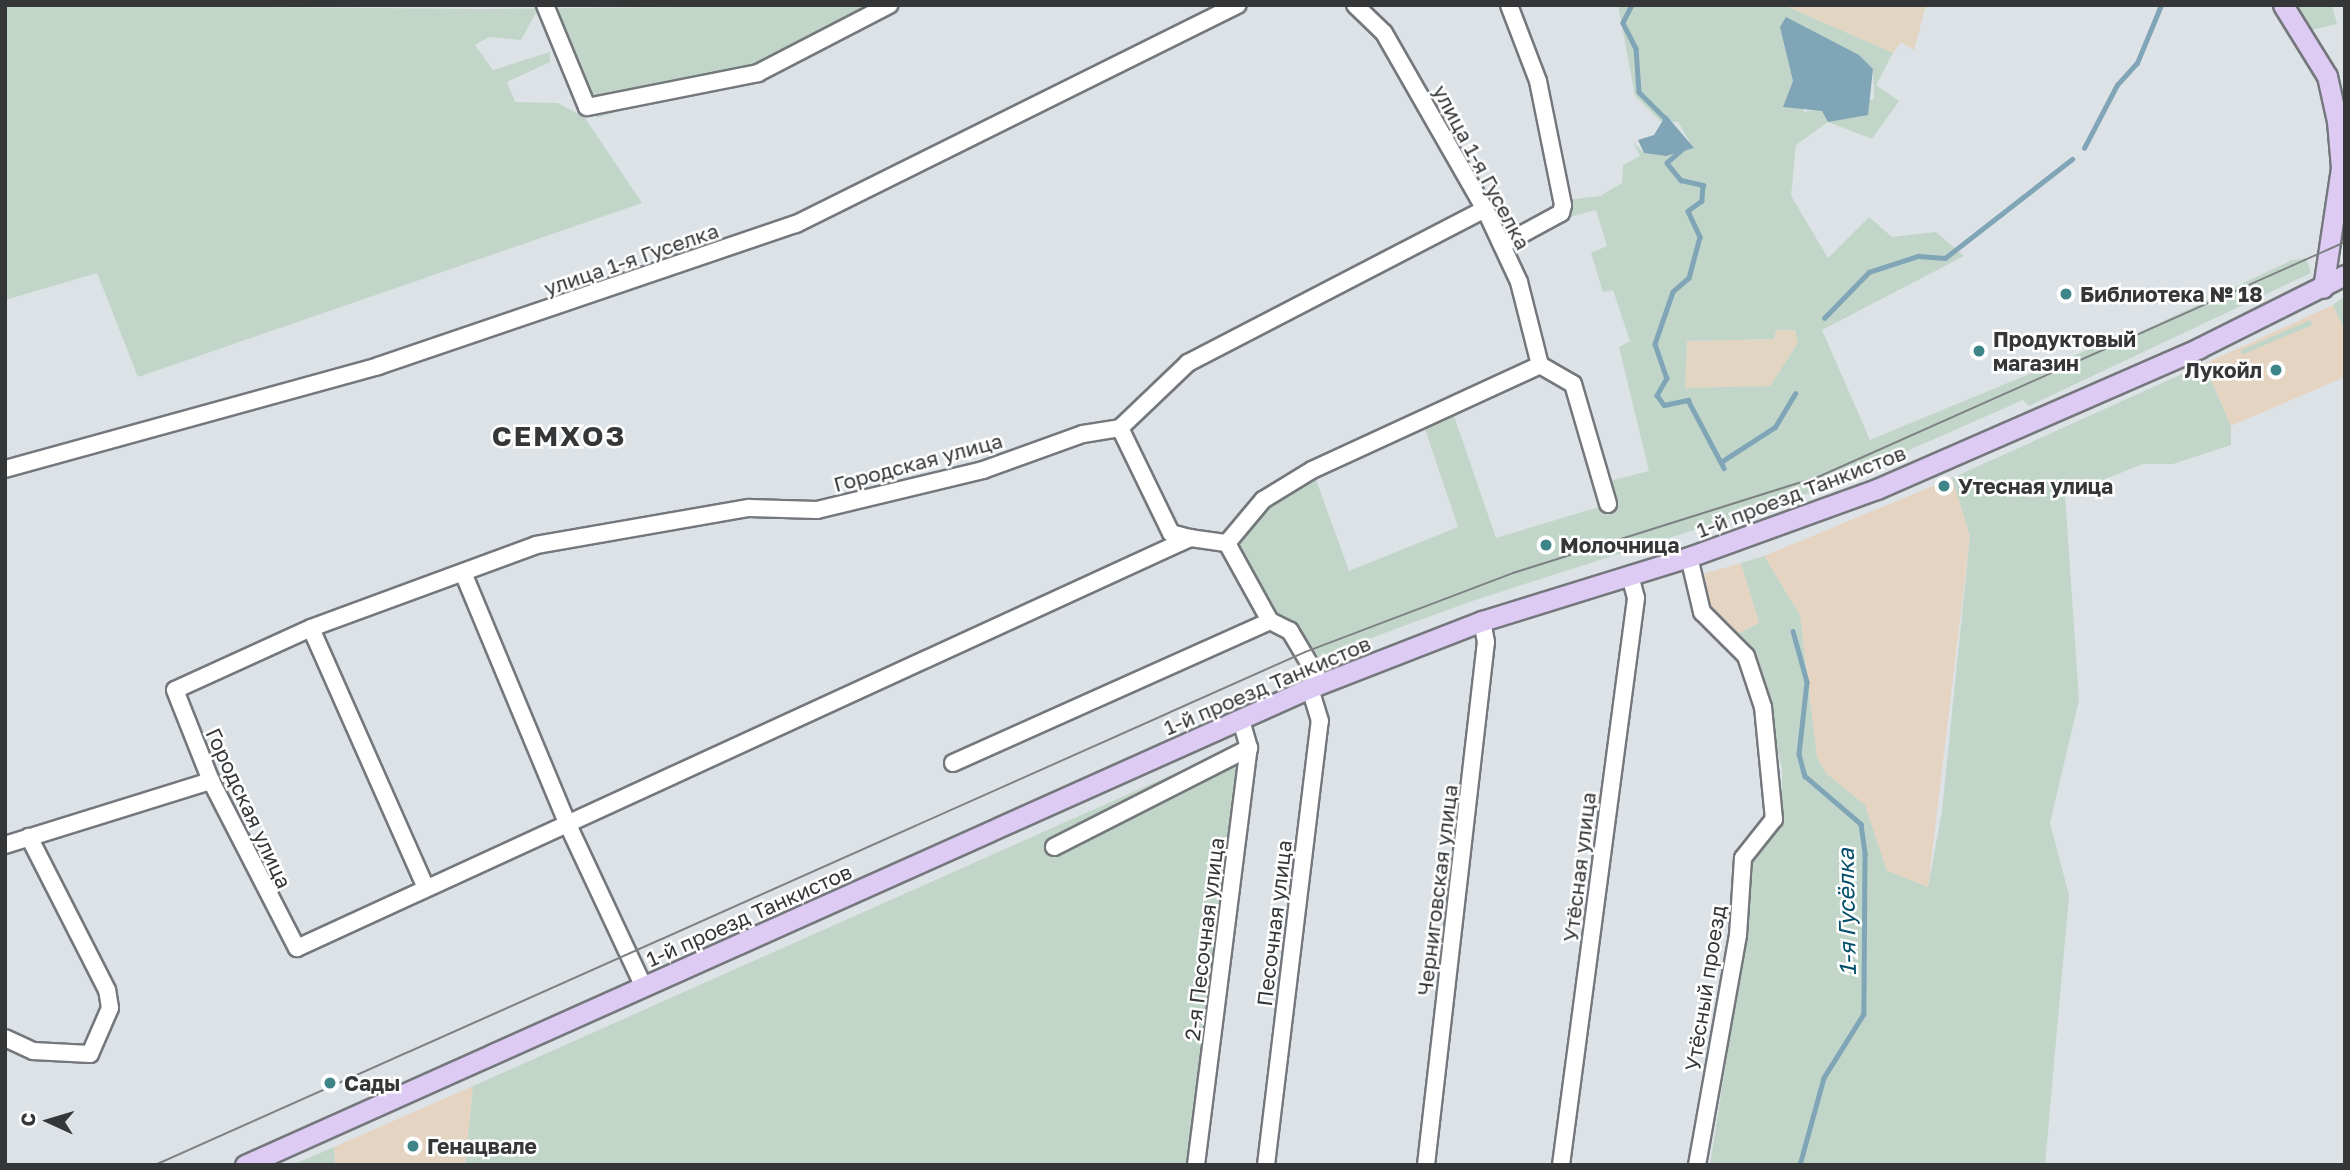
<!DOCTYPE html>
<meta charset="utf-8">
<style>
body{margin:0}
#map{position:relative;width:2350px;height:1170px;overflow:hidden;background:#dde2e6;font-family:"Golos Text",sans-serif}
div>[style]{position:absolute}
.commercial>*{inset:0;background:#e6d4c3}
.industrial>*{inset:0;background:#e2d5c2}
.green>*{inset:0;background:#c1d6c8}
.water>*{inset:0;background:#80a5b6}
.stream>*{height:4.5px;margin:-2.25px;padding:0 2.25px;transform-origin:2.25px;border-radius:2.25px;background:#80a5b6}
.roads{filter:drop-shadow(2px 0 #74787d) drop-shadow(-2px 0 #74787d) drop-shadow(0 2px #74787d) drop-shadow(0 -2px #74787d)}
.minor>*{height:16px;margin:-8px;padding:0 8px;transform-origin:8px;border-radius:8px;background:#fff}
.major>*{height:19px;margin:-9.5px;padding:0 9.5px;transform-origin:9.5px;border-radius:9.5px;background:#decbf4}
.tram>*{height:2px;margin:-1px;padding:0 1px;transform-origin:1px;border-radius:1px;background:#7e8184}
.dots>*{width:19px;height:19px;translate:-50% -50%;box-sizing:border-box;border:4px solid #fff;border-radius:50%}
span{translate:-50% -50%;white-space:nowrap;text-align:center;line-height:1.15;-webkit-text-stroke:5px #fff;paint-order:stroke}
.street-label{font-size:21px;color:#343638}
.poi-label{font-size:21px;color:#343638;font-weight:700}
.left{translate:0 -50%;text-align:left}
.right{translate:-100% -50%;text-align:right}
.water-label{font-size:23px;color:#04506a;font-style:italic}
.district-label{font-size:28px;color:#343638;font-weight:700;letter-spacing:2px}
.frame{position:absolute;inset:0;border:7px solid #343638;pointer-events:none}
.north{position:absolute;left:14px;top:1086px;width:70px;height:70px;-webkit-text-stroke:5px #fff;paint-order:stroke;rotate:274deg;font-size:19px;font-weight:700;line-height:28px;text-align:center;color:#343638}
.north::after{content:'';display:block;margin:auto;width:24px;height:32px;background:#343638;clip-path:polygon(50% 0,100% 100%,50% 72%,0 100%)}
</style>
<div id="map">
<div class="commercial">
<div style="clip-path:polygon(2333px 305px,2345px 331px,2345px 377px,2231px 426px,2204px 364px)"></div>
<div style="clip-path:polygon(1952px 478px,1970px 536px,1928px 887px,1887px 871px,1865px 805px,1826px 773px,1817px 758px,1800px 615px,1764px 556px)"></div>
<div style="clip-path:polygon(1741px 563px,1759px 623px,1734px 636px,1704px 612px,1699px 575px)"></div>
<div style="clip-path:polygon(473px 1086px,465px 1165px,335px 1165px,334px 1147px)"></div>
</div>
<div class="industrial">
<div style="clip-path:polygon(1783px 5px,1926px 5px,1914px 50px,1901px 42px,1893px 53px)"></div>
<div style="clip-path:polygon(1776px 330px,1795px 330px,1798px 343px,1770px 387px,1685px 388px,1687px 341px,1774px 339px)"></div>
</div>
<div class="green">
<div style="clip-path:polygon(5px 5px,481px 9px,879px 5px,721px 79px,597px 118px,536px 13px,521px 40px,489px 37px,475px 45px,493px 70px,550px 52px,550px 62px,507px 82px,515px 102px,558px 103px,585px 118px,642px 203px,138px 377px,97px 273px,5px 300px)"></div>
<div style="clip-path:polygon(evenodd,1618px 5px,1783px 5px,1893px 53px,1876px 85px,1899px 101px,1872px 139px,1828px 122px,1796px 145px,1791px 196px,1828px 258px,1869px 217px,1892px 237px,1936px 232px,1964px 256px,1822px 330px,1870px 440px,2097px 346px,2102px 350px,2292px 260px,2306px 258px,2311px 273px,2029px 406px,2023px 400px,1816px 491px,1475px 600px,1319px 657px,1294px 624px,1283px 624px,1266px 605px,1236px 557px,1237px 530px,1265px 503px,1314px 474px,1349px 571px,1458px 527px,1424px 426px,1453px 413px,1496px 538px,1599px 507px,1610px 481px,1649px 471px,1619px 347px,1630px 341px,1613px 290px,1603px 292px,1591px 253px,1607px 246px,1596px 210px,1563px 219px,1567px 200px,1600px 196px,1622px 183px,1623px 165px,1640px 156px,1633px 142px,1644px 153px,1666px 156px,1693px 148px,1678px 122px,1660px 121px,1635px 96px,1618px 5px,1829px 40px,1873px 69px,1874px 99px,1804px 112px,1789px 43px,1829px 40px,1618px 5px,1776px 330px,1795px 330px,1798px 343px,1770px 386px,1685px 388px,1687px 341px,1774px 339px,1776px 330px)"></div>
<div style="clip-path:polygon(2296px 5px,2332px 5px,2337px 24px,2312px 30px)"></div>
<div style="clip-path:polygon(2345px 296px,2345px 331px,2333px 305px)"></div>
<div style="clip-path:polygon(2310px 320px,2313px 325px,2241px 355px,2241px 350px)"></div>
<div style="clip-path:polygon(2204px 364px,2231px 426px,2231px 445px,2173px 464px,2143px 464px,2065px 495px,2079px 700px,2050px 823px,2069px 895px,2045px 1165px,1710px 1165px,1746px 933px,1749px 861px,1782px 819px,1782px 768px,1767px 707px,1734px 636px,1759px 623px,1741px 563px,1764px 556px,1800px 615px,1817px 758px,1826px 773px,1865px 805px,1887px 871px,1928px 887px,1942px 811px,1970px 536px,1952px 478px)"></div>
<div style="clip-path:polygon(1243px 743px,1192px 1165px,465px 1165px,473px 1086px)"></div>
<div style="clip-path:polygon(334px 1147px,335px 1165px,292px 1165px)"></div>
</div>
<div class="water">
<div style="clip-path:polygon(1786px 17px,1859px 55px,1873px 69px,1868px 115px,1828px 122px,1822px 111px,1783px 107px,1793px 81px,1780px 27px)"></div>
<div style="clip-path:polygon(1666px 115px,1694px 148px,1666px 156px,1644px 153px,1638px 140px,1654px 135px)"></div>
</div>
<div class="stream">
<div style="left:1632px;top:5px;width:20px;rotate:117deg"></div>
<div style="left:1623px;top:23px;width:28px;rotate:63deg"></div>
<div style="left:1636px;top:48px;width:44px;rotate:86.1deg"></div>
<div style="left:1639px;top:92px;width:38px;rotate:45deg"></div>
<div style="left:2084px;top:148px;width:71px;rotate:-62.4deg"></div>
<div style="left:2117px;top:85px;width:30px;rotate:-48deg"></div>
<div style="left:2137px;top:63px;width:63px;rotate:-67.5deg"></div>
<div style="left:1683px;top:149px;width:21px;rotate:139deg"></div>
<div style="left:1667px;top:163px;width:22px;rotate:51deg"></div>
<div style="left:1681px;top:180px;width:23px;rotate:13deg"></div>
<div style="left:1703px;top:185px;width:16px;rotate:94deg"></div>
<div style="left:1702px;top:201px;width:17px;rotate:144deg"></div>
<div style="left:1688px;top:211px;width:29px;rotate:65deg"></div>
<div style="left:1700px;top:237px;width:42px;rotate:105deg"></div>
<div style="left:1689px;top:278px;width:21px;rotate:139deg"></div>
<div style="left:1673px;top:292px;width:55px;rotate:109.1deg"></div>
<div style="left:1655px;top:344px;width:36px;rotate:71deg"></div>
<div style="left:1667px;top:378px;width:20px;rotate:120deg"></div>
<div style="left:1657px;top:395px;width:12px;rotate:55deg"></div>
<div style="left:1664px;top:405px;width:25px;rotate:-12deg"></div>
<div style="left:1688px;top:400px;width:77px;rotate:62.1deg"></div>
<div style="left:1824px;top:318px;width:64px;rotate:-45.6deg"></div>
<div style="left:1869px;top:272px;width:52px;rotate:-18.1deg"></div>
<div style="left:1918px;top:256px;width:27px;rotate:4deg"></div>
<div style="left:1945px;top:258px;width:161px;rotate:-37.9deg"></div>
<div style="left:1721px;top:462px;width:64px;rotate:-32.9deg"></div>
<div style="left:1775px;top:427px;width:39px;rotate:-59deg"></div>
<div style="left:1793px;top:631px;width:53px;rotate:74.6deg"></div>
<div style="left:1807px;top:682px;width:72px;rotate:96.3deg"></div>
<div style="left:1799px;top:754px;width:23px;rotate:75deg"></div>
<div style="left:1805px;top:776px;width:74px;rotate:40.6deg"></div>
<div style="left:1861px;top:824px;width:30px;rotate:82deg"></div>
<div style="left:1865px;top:854px;width:160px;rotate:90.4deg"></div>
<div style="left:1864px;top:1014px;width:75px;rotate:122deg"></div>
<div style="left:1824px;top:1078px;width:90px;rotate:105.4deg"></div>
</div>
<div class="roads">
<div class="minor">
<div style="left:545px;top:5px;width:110px;rotate:67.6deg"></div>
<div style="left:587px;top:107px;width:174px;rotate:-11.2deg"></div>
<div style="left:758px;top:73px;width:148px;rotate:-27.4deg"></div>
<div style="left:1355px;top:5px;width:40px;rotate:44deg"></div>
<div style="left:1384px;top:33px;width:203px;rotate:60.2deg"></div>
<div style="left:1485px;top:209px;width:81px;rotate:65deg"></div>
<div style="left:1519px;top:282px;width:86px;rotate:75.8deg"></div>
<div style="left:1502px;top:245px;width:67px;rotate:-28.5deg"></div>
<div style="left:1561px;top:213px;width:8px;rotate:-76deg"></div>
<div style="left:1563px;top:205px;width:126px;rotate:-101.4deg"></div>
<div style="left:1538px;top:81px;width:81px;rotate:-110.9deg"></div>
<div style="left:1120px;top:428px;width:117px;rotate:64.1deg"></div>
<div style="left:1171px;top:533px;width:20px;rotate:15deg"></div>
<div style="left:5px;top:469px;width:387px;rotate:-15.4deg"></div>
<div style="left:378px;top:366px;width:441px;rotate:-18.8deg"></div>
<div style="left:796px;top:224px;width:493px;rotate:-26.4deg"></div>
<div style="left:1689px;top:557px;width:57px;rotate:76.7deg"></div>
<div style="left:1702px;top:612px;width:62px;rotate:45deg"></div>
<div style="left:1746px;top:656px;width:54px;rotate:71.6deg"></div>
<div style="left:1763px;top:707px;width:113px;rotate:84.4deg"></div>
<div style="left:1774px;top:819px;width:50px;rotate:128.5deg"></div>
<div style="left:1743px;top:858px;width:77px;rotate:93.7deg"></div>
<div style="left:1738px;top:935px;width:234px;rotate:100.1deg"></div>
<div style="left:464px;top:575px;width:271px;rotate:67.4deg"></div>
<div style="left:568px;top:825px;width:179px;rotate:64.9deg"></div>
<div style="left:311px;top:628px;width:149px;rotate:155.5deg"></div>
<div style="left:175px;top:690px;width:98px;rotate:68.4deg"></div>
<div style="left:211px;top:781px;width:188px;rotate:62.8deg"></div>
<div style="left:297px;top:948px;width:983px;rotate:-24.66deg"></div>
<div style="left:1190px;top:538px;width:37px;rotate:8deg"></div>
<div style="left:1321px;top:683px;width:61px;rotate:-120.8deg"></div>
<div style="left:1290px;top:631px;width:22px;rotate:-153deg"></div>
<div style="left:1270px;top:621px;width:89px;rotate:-118.9deg"></div>
<div style="left:1227px;top:543px;width:56px;rotate:-50.1deg"></div>
<div style="left:1263px;top:500px;width:57px;rotate:-31.5deg"></div>
<div style="left:1312px;top:470px;width:251px;rotate:-24.7deg"></div>
<div style="left:1540px;top:365px;width:38px;rotate:30deg"></div>
<div style="left:1573px;top:384px;width:125px;rotate:73.7deg"></div>
<div style="left:953px;top:763px;width:347px;rotate:-24.1deg"></div>
<div style="left:5px;top:845px;width:216px;rotate:-17.3deg"></div>
<div style="left:1054px;top:847px;width:219px;rotate:-26.9deg"></div>
<div style="left:426px;top:888px;width:284px;rotate:-113.9deg"></div>
<div style="left:311px;top:628px;width:240px;rotate:-20.2deg"></div>
<div style="left:536px;top:545px;width:216px;rotate:-9.9deg"></div>
<div style="left:749px;top:508px;width:68px;rotate:1.7deg"></div>
<div style="left:817px;top:510px;width:171px;rotate:-13.5deg"></div>
<div style="left:983px;top:470px;width:106px;rotate:-19.8deg"></div>
<div style="left:1083px;top:434px;width:37px;rotate:-9deg"></div>
<div style="left:1120px;top:428px;width:94px;rotate:-43.7deg"></div>
<div style="left:1188px;top:363px;width:335px;rotate:-27.4deg"></div>
<div style="left:5px;top:1038px;width:31px;rotate:25deg"></div>
<div style="left:33px;top:1051px;width:57px;rotate:3deg"></div>
<div style="left:90px;top:1054px;width:50px;rotate:-66.5deg"></div>
<div style="left:110px;top:1008px;width:18px;rotate:-99deg"></div>
<div style="left:107px;top:990px;width:172px;rotate:-117deg"></div>
<div style="left:1196px;top:1165px;width:420px;rotate:-82.8deg"></div>
<div style="left:1249px;top:748px;width:29px;rotate:-106deg"></div>
<div style="left:1266px;top:1165px;width:447px;rotate:-83.1deg"></div>
<div style="left:1320px;top:721px;width:34px;rotate:-107deg"></div>
<div style="left:1426px;top:1165px;width:526px;rotate:-83.46deg"></div>
<div style="left:1486px;top:642px;width:21px;rotate:-101deg"></div>
<div style="left:1561px;top:1165px;width:572px;rotate:-82.46deg"></div>
<div style="left:1636px;top:598px;width:24px;rotate:-105deg"></div>
</div>
<div class="major">
<div style="left:2283px;top:5px;width:84px;rotate:58.2deg"></div>
<div style="left:2327px;top:76px;width:46px;rotate:77.5deg"></div>
<div style="left:2337px;top:121px;width:47px;rotate:85.1deg"></div>
<div style="left:2341px;top:168px;width:121px;rotate:98.5deg"></div>
<div style="left:245px;top:1165px;width:1167px;rotate:-24.13deg"></div>
<div style="left:1310px;top:688px;width:185px;rotate:-21.3deg"></div>
<div style="left:1482px;top:621px;width:217px;rotate:-17.2deg"></div>
<div style="left:1689px;top:557px;width:200px;rotate:-19.9deg"></div>
<div style="left:1877px;top:489px;width:352px;rotate:-23.6deg"></div>
<div style="left:2199px;top:348px;width:163px;rotate:-26.6deg"></div>
</div>
</div>
<div class="tram">
<div style="left:155px;top:1165px;width:1259px;rotate:-24.04deg"></div>
<div style="left:1305px;top:652px;width:222px;rotate:-20.8deg"></div>
<div style="left:1513px;top:573px;width:320px;rotate:-17.5deg"></div>
<div style="left:1818px;top:477px;width:577px;rotate:-24.03deg"></div>
</div>
<div class="dots">
<div style="left:2066px;top:294px;background:#3d8589"></div>
<div style="left:1979px;top:351px;background:#3d8589"></div>
<div style="left:2276px;top:370px;background:#3d8589"></div>
<div style="left:1944px;top:486px;background:#3d8589"></div>
<div style="left:1546px;top:545px;background:#3d8589"></div>
<div style="left:330px;top:1083px;background:#3d8589"></div>
<div style="left:413px;top:1146px;background:#3d8589"></div>
</div>
<div class="street-label">
<span style="left:1482px;top:167px;rotate:62deg">улица 1-я Гуселка</span>
<span style="left:631px;top:259px;rotate:-19deg">улица 1-я Гуселка</span>
<span style="left:918px;top:462px;rotate:-15deg">Городская улица</span>
<span style="left:1801px;top:491px;rotate:-21deg">1-й проезд Танкистов</span>
<span style="left:1267px;top:685px;rotate:-23deg">1-й проезд Танкистов</span>
<span style="left:249px;top:808px;rotate:65deg">Городская улица</span>
<span style="left:1579px;top:867px;rotate:-83deg">Утёсная улица</span>
<span style="left:1437px;top:890px;rotate:-83deg">Черниговская улица</span>
<span style="left:749px;top:915px;rotate:-24deg">1-й проезд Танкистов</span>
<span style="left:1274px;top:923px;rotate:-83deg">Песочная улица</span>
<span style="left:1204px;top:939px;rotate:-83deg">2-я Песочная улица</span>
<span style="left:1705px;top:988px;rotate:-81deg">Утёсный проезд</span>
</div>
<div class="poi-label">
<span class="left" style="left:2080px;top:294px">Библиотека № 18</span>
<span class="left" style="left:1993px;top:351px">Продуктовый<br>магазин</span>
<span class="right" style="left:2262px;top:370px">Лукойл</span>
<span class="left" style="left:1958px;top:486px">Утесная улица</span>
<span class="left" style="left:1560px;top:545px">Молочница</span>
<span class="left" style="left:344px;top:1083px">Сады</span>
<span class="left" style="left:427px;top:1146px">Генацвале</span>
</div>
<div class="water-label">
<span style="left:1846px;top:912px;rotate:-91deg">1-я Гусёлка</span>
</div>
<div class="district-label">
<span style="left:559px;top:436px">СЕМХОЗ</span>
</div>
<div class="frame"></div>
<div class="north">С</div>
</div>
